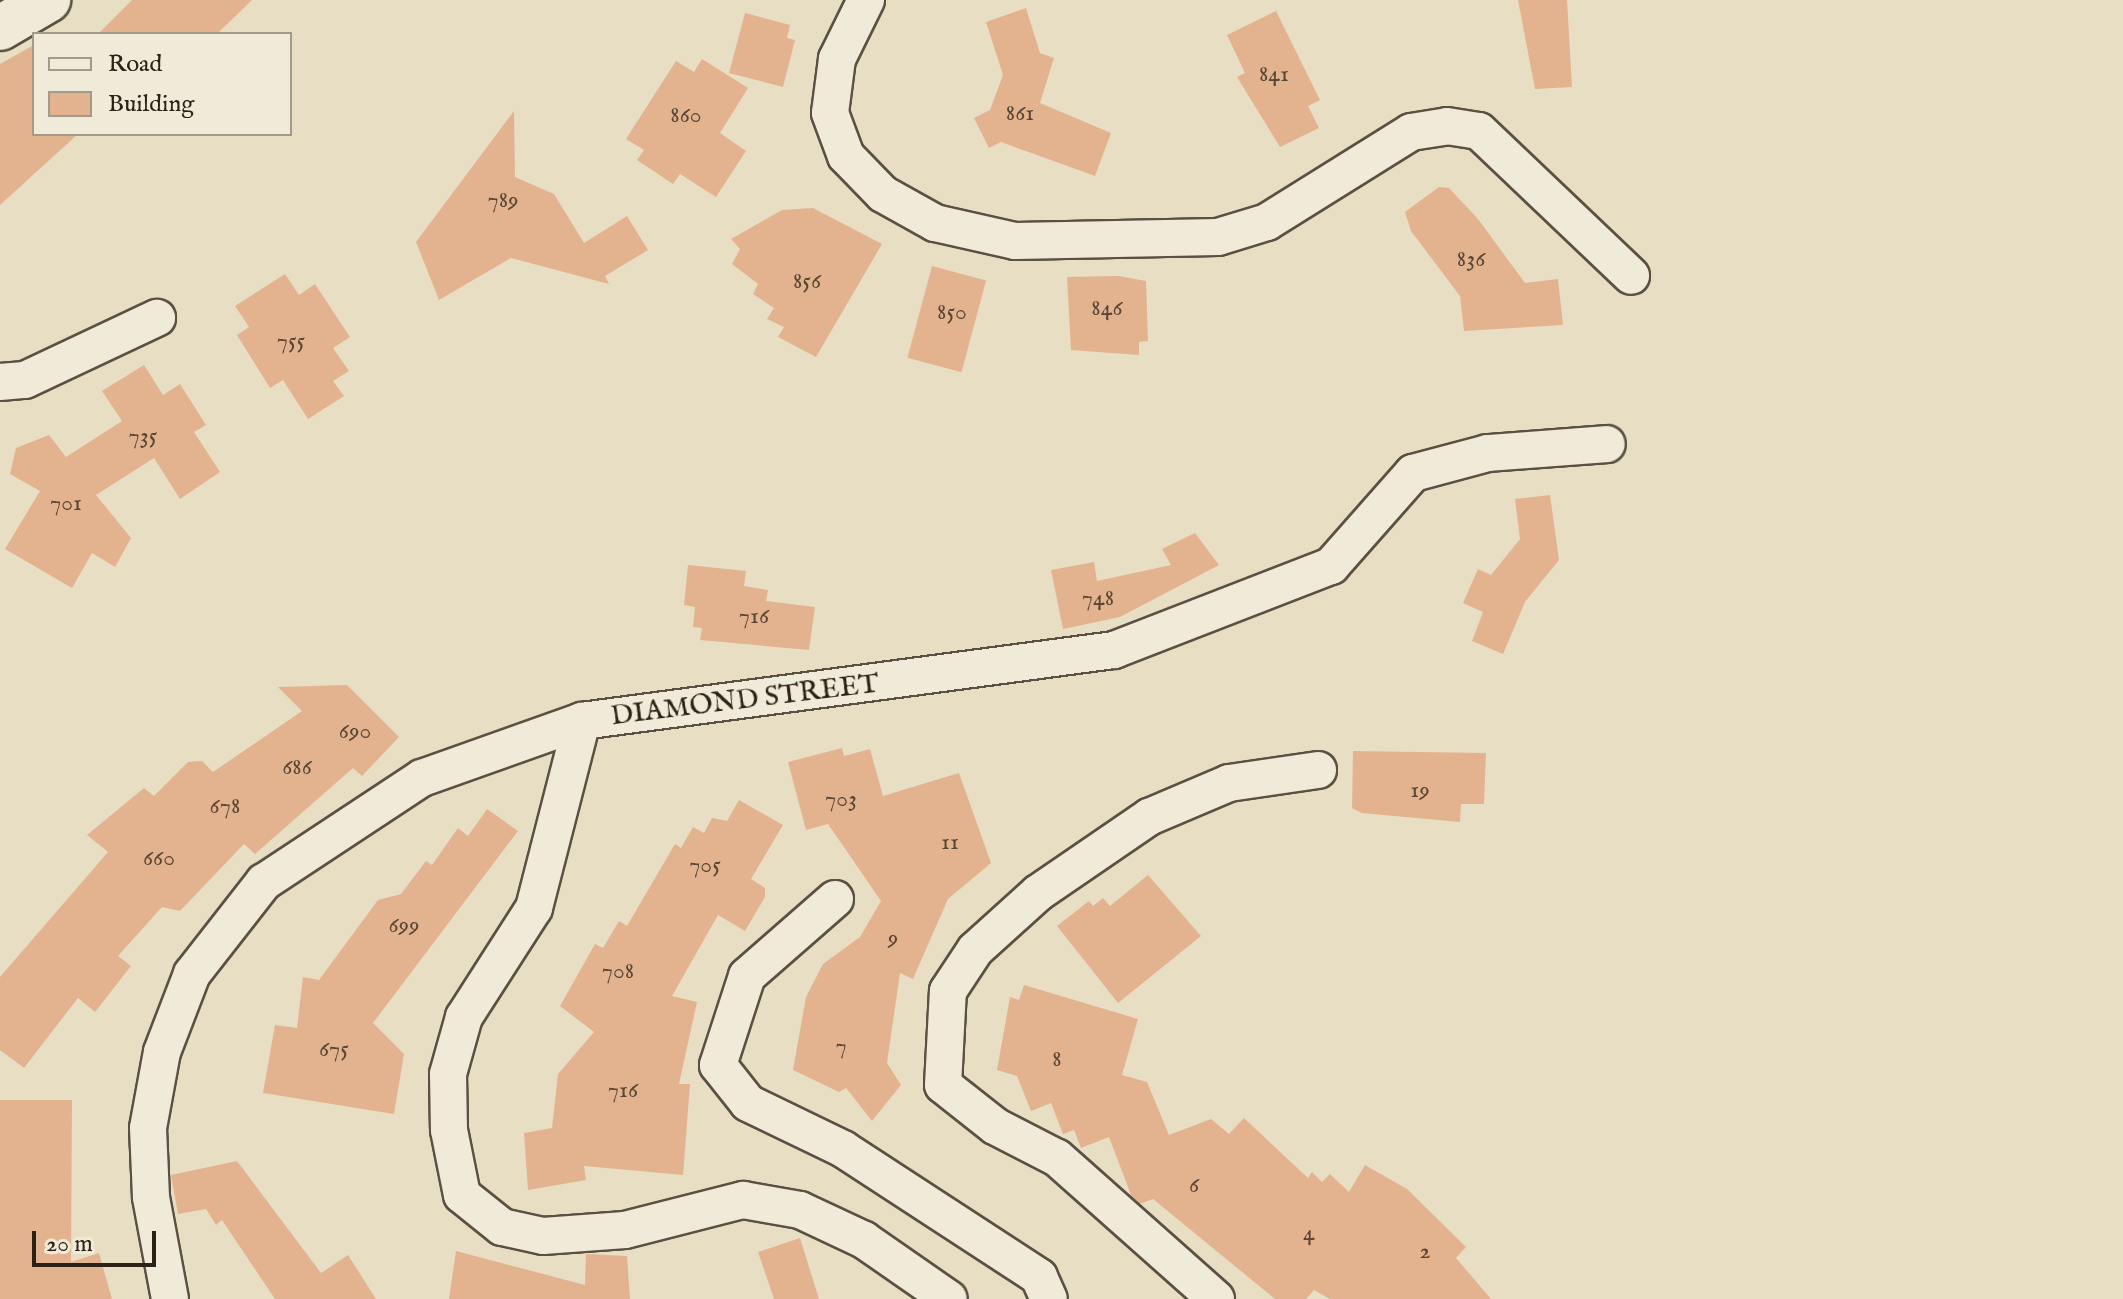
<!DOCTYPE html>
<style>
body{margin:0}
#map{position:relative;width:2123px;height:1299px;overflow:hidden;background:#e8dec4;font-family:"IM FELL English",serif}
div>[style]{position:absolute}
.building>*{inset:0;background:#e3b390;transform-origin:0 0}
.roads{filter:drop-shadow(2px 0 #5b5042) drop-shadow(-2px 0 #5b5042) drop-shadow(0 2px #5b5042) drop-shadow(0 -2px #5b5042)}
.minor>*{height:36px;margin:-18px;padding:0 18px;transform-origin:18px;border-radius:18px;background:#f0ead9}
.tertiary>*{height:44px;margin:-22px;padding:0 22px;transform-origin:22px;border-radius:22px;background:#f0ead9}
span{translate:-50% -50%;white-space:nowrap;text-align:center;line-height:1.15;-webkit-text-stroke:8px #f0ead9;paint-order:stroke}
.number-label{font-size:24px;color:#5a4634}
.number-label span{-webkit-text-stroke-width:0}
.street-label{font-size:28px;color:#2c2116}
.legend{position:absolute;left:32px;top:32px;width:260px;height:104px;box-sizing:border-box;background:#f0ead9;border:2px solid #a29a8b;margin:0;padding:10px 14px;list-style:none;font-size:24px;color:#2c2116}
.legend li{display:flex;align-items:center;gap:16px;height:40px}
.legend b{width:40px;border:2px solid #a29a8b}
.scale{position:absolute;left:32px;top:1231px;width:124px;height:36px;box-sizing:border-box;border:4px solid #2c2116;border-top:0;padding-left:10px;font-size:24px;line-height:28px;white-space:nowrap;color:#2c2116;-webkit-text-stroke:6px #f0ead9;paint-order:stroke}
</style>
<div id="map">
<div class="building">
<div style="clip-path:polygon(132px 0,252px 0,217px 34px,98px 34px)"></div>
<div style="clip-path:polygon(1518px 0,1567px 0,1572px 87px,1535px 89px)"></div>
<div style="clip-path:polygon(1026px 8px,1040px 53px,1054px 58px,1040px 103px,1111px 133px,1095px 176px,1001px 142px,989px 148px,974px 118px,990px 110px,1003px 75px,986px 22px)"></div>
<div style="clip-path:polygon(1276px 11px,1320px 100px,1308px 106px,1319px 128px,1280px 147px,1237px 77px,1245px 73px,1227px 35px)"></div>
<div style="clip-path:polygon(745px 13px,790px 25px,787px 38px,795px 40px,783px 87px,729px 73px)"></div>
<div style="clip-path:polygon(34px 45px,34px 134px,78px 134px,0 205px,0 64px)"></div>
<div style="clip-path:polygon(702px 59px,748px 88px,720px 133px,746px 151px,716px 197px,680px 174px,673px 184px,637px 160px,644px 150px,626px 139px,676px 61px,694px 72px)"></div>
<div style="clip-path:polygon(514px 111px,515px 177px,554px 194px,584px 243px,627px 216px,648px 250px,605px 276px,609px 284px,511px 258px,439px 300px,416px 242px)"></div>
<div style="clip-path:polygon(1439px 187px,1449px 188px,1478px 219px,1525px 283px,1558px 279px,1563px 325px,1464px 331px,1460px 296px,1411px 231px,1405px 212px)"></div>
<div style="clip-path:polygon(813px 208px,882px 244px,816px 357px,778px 337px,784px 327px,767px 319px,774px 308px,753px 294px,758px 284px,732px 264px,740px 249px,731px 239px,782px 210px)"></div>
<div style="left:932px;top:266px;width:56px;height:95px;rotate:15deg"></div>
<div style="clip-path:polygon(285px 274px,299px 295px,315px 284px,350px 337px,333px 348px,349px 371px,333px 381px,344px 396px,308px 419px,283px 380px,270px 388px,237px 335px,249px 327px,235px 306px)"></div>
<div style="clip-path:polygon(1119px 276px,1146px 281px,1148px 341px,1139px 342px,1139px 355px,1071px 350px,1067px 277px)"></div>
<div style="clip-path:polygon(144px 365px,163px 395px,180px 384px,206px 425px,194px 432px,220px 472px,180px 499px,154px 458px,96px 495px,131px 538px,115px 567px,92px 553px,72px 588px,5px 549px,40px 491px,10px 474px,16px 448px,49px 435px,66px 457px,122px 421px,102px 391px)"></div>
<div style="clip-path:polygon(1550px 495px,1559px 560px,1525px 602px,1503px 654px,1472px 641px,1483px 612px,1463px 603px,1478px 569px,1491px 575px,1520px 539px,1515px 499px)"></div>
<div style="clip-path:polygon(1195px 533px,1219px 565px,1120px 617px,1063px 629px,1051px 570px,1094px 562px,1097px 581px,1171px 565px,1162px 549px)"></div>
<div style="clip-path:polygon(688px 565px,746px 571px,744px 586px,768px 590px,766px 601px,815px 607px,809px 650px,700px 640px,702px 628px,693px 627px,695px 607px,684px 605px)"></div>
<div style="clip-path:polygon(347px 685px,399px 737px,362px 776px,353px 768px,255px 854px,244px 844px,180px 911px,162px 907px,118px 956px,131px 966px,95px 1012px,78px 998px,24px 1068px,0 1050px,0 977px,108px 852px,87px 835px,144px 788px,154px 796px,188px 762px,202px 761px,213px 772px,302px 711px,278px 687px)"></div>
<div style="clip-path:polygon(842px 748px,844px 756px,870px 749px,883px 796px,959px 773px,991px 863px,948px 899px,913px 979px,900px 973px,887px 1063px,901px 1085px,872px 1121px,846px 1088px,839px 1092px,793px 1070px,806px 997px,823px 964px,860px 937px,881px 901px,828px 824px,806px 830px,788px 762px)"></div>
<div style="clip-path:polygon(1353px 751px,1486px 753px,1484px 804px,1461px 804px,1460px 822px,1362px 813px,1352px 808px)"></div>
<div style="clip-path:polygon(739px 800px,783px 825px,751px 879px,765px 888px,765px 897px,745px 931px,718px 915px,672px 996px,697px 1002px,679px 1084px,690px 1084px,683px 1175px,584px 1166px,586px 1180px,528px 1190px,524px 1133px,552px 1128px,558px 1074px,594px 1032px,560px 1006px,595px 944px,603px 948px,619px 921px,627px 926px,675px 844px,681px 848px,693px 827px,704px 833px,712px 818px,727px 821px)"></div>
<div style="clip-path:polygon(487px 809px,518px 831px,373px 1023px,404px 1054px,394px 1114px,263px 1093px,275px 1025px,297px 1028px,303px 977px,319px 980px,378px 900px,401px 894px,426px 861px,432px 865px,458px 828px,468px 836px)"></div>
<div style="clip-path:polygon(1148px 875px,1201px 936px,1118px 1003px,1057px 926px,1089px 901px,1093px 906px,1103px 898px,1110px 906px)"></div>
<div style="clip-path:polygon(1024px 985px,1138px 1019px,1122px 1075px,1147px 1082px,1169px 1135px,1211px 1119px,1229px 1134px,1244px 1118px,1308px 1178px,1312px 1172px,1322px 1182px,1330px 1174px,1349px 1192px,1365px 1165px,1407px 1189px,1466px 1247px,1456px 1258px,1491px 1299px,1330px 1299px,1314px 1290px,1306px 1299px,1275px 1299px,1153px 1199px,1140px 1204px,1131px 1195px,1109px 1137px,1081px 1148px,1074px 1130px,1063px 1134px,1051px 1103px,1031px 1111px,1017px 1076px,997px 1070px,1010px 997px,1019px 1000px)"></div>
<div style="clip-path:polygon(0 1100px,72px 1100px,71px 1262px,99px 1253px,112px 1299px,0 1299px)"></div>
<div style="clip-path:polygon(237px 1161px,321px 1273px,348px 1255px,376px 1299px,275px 1299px,222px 1220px,216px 1225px,206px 1209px,178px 1214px,171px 1175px)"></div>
<div style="clip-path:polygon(800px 1238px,819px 1299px,774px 1299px,758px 1252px)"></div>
<div style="clip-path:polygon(456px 1251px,585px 1285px,586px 1254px,627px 1256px,630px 1299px,449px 1299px)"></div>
</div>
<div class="roads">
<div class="minor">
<div style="left:866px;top:0;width:66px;rotate:116.2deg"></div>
<div style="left:837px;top:59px;width:54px;rotate:97.4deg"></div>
<div style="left:830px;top:113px;width:46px;rotate:69.6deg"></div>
<div style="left:846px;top:156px;width:53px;rotate:45.8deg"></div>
<div style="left:883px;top:194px;width:60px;rotate:29.1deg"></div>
<div style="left:935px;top:223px;width:82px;rotate:12.7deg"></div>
<div style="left:1015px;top:241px;width:203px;rotate:-1.1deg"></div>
<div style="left:1218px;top:237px;width:51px;rotate:-17deg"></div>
<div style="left:1267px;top:222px;width:170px;rotate:-32deg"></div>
<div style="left:1411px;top:132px;width:36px;rotate:-9deg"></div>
<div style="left:1447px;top:126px;width:32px;rotate:9deg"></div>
<div style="left:1479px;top:131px;width:210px;rotate:43.6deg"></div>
<div style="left:0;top:382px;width:25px;rotate:-5deg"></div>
<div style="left:25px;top:380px;width:146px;rotate:-25.2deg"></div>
<div style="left:582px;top:721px;width:193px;rotate:104.4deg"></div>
<div style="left:534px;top:908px;width:130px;rotate:122.7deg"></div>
<div style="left:464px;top:1017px;width:59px;rotate:105.7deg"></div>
<div style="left:448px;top:1074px;width:56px;rotate:89deg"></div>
<div style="left:449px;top:1130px;width:66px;rotate:78.7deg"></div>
<div style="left:462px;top:1195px;width:51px;rotate:38.7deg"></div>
<div style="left:502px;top:1227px;width:42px;rotate:12.4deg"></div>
<div style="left:543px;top:1236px;width:82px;rotate:-4.2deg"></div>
<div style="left:625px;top:1230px;width:122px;rotate:-14.3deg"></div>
<div style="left:743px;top:1200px;width:58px;rotate:10deg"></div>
<div style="left:800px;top:1210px;width:71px;rotate:25.1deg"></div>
<div style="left:864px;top:1240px;width:103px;rotate:34.8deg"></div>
<div style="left:835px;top:899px;width:117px;rotate:138.8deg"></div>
<div style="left:747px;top:976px;width:94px;rotate:108deg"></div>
<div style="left:718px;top:1065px;width:48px;rotate:51.7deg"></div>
<div style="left:748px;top:1103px;width:106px;rotate:25.8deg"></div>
<div style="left:843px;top:1149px;width:234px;rotate:33.1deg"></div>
<div style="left:1039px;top:1277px;width:24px;rotate:66deg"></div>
<div style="left:170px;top:1299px;width:104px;rotate:-100.6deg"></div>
<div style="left:151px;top:1197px;width:69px;rotate:-92.5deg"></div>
<div style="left:148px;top:1128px;width:77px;rotate:-79.6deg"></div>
<div style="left:162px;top:1052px;width:84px;rotate:-69deg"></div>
<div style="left:192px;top:974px;width:117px;rotate:-52deg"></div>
<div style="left:264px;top:882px;width:189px;rotate:-33.4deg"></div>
<div style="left:422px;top:778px;width:170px;rotate:-19.6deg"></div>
<div style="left:582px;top:721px;width:537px;rotate:-7.6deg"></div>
<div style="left:1114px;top:650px;width:233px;rotate:-21.2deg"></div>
<div style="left:1331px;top:566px;width:124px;rotate:-48.6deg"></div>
<div style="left:1413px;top:473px;width:78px;rotate:-14.9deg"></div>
<div style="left:1488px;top:453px;width:119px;rotate:-4.3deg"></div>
<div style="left:1216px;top:1299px;width:213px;rotate:-138.4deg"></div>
<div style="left:1057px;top:1158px;width:70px;rotate:-152.7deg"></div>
<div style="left:995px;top:1126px;width:66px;rotate:-141.7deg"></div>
<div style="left:943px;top:1085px;width:94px;rotate:-87deg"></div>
<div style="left:948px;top:991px;width:49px;rotate:-56.6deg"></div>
<div style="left:975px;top:950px;width:85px;rotate:-42.1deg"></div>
<div style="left:1038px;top:893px;width:135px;rotate:-34.4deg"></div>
<div style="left:1149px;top:817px;width:87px;rotate:-23deg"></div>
<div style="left:1229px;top:783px;width:90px;rotate:-8.3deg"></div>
</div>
<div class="tertiary">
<div style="left:0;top:28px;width:56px;rotate:-30.3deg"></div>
</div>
</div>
<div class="number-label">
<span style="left:1274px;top:75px">841</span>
<span style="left:1020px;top:114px">861</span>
<span style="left:686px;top:116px">860</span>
<span style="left:503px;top:201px">789</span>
<span style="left:1471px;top:260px">836</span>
<span style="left:807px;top:282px">856</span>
<span style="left:1107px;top:309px">846</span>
<span style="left:952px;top:313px">850</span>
<span style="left:291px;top:342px">755</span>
<span style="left:143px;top:437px">735</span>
<span style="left:66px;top:504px">701</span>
<span style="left:1098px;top:599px">748</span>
<span style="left:754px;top:617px">716</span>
<span style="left:355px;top:732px">690</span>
<span style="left:297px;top:768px">686</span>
<span style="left:1420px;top:791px">19</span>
<span style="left:841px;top:800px">703</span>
<span style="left:225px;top:807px">678</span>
<span style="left:950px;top:843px">11</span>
<span style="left:159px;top:859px">660</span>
<span style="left:705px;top:866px">705</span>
<span style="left:404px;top:926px">699</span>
<span style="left:893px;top:939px">9</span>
<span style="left:618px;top:972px">708</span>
<span style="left:841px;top:1047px">7</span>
<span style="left:334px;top:1050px">675</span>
<span style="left:1057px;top:1060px">8</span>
<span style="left:623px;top:1091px">716</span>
<span style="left:1194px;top:1186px">6</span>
<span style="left:1309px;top:1234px">4</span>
<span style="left:1425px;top:1252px">2</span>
</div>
<div class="street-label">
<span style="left:745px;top:701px;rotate:-7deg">DIAMOND STREET</span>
</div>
<ul class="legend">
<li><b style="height:10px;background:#f0ead9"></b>Road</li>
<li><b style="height:22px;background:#e3b390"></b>Building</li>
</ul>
<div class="scale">20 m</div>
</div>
